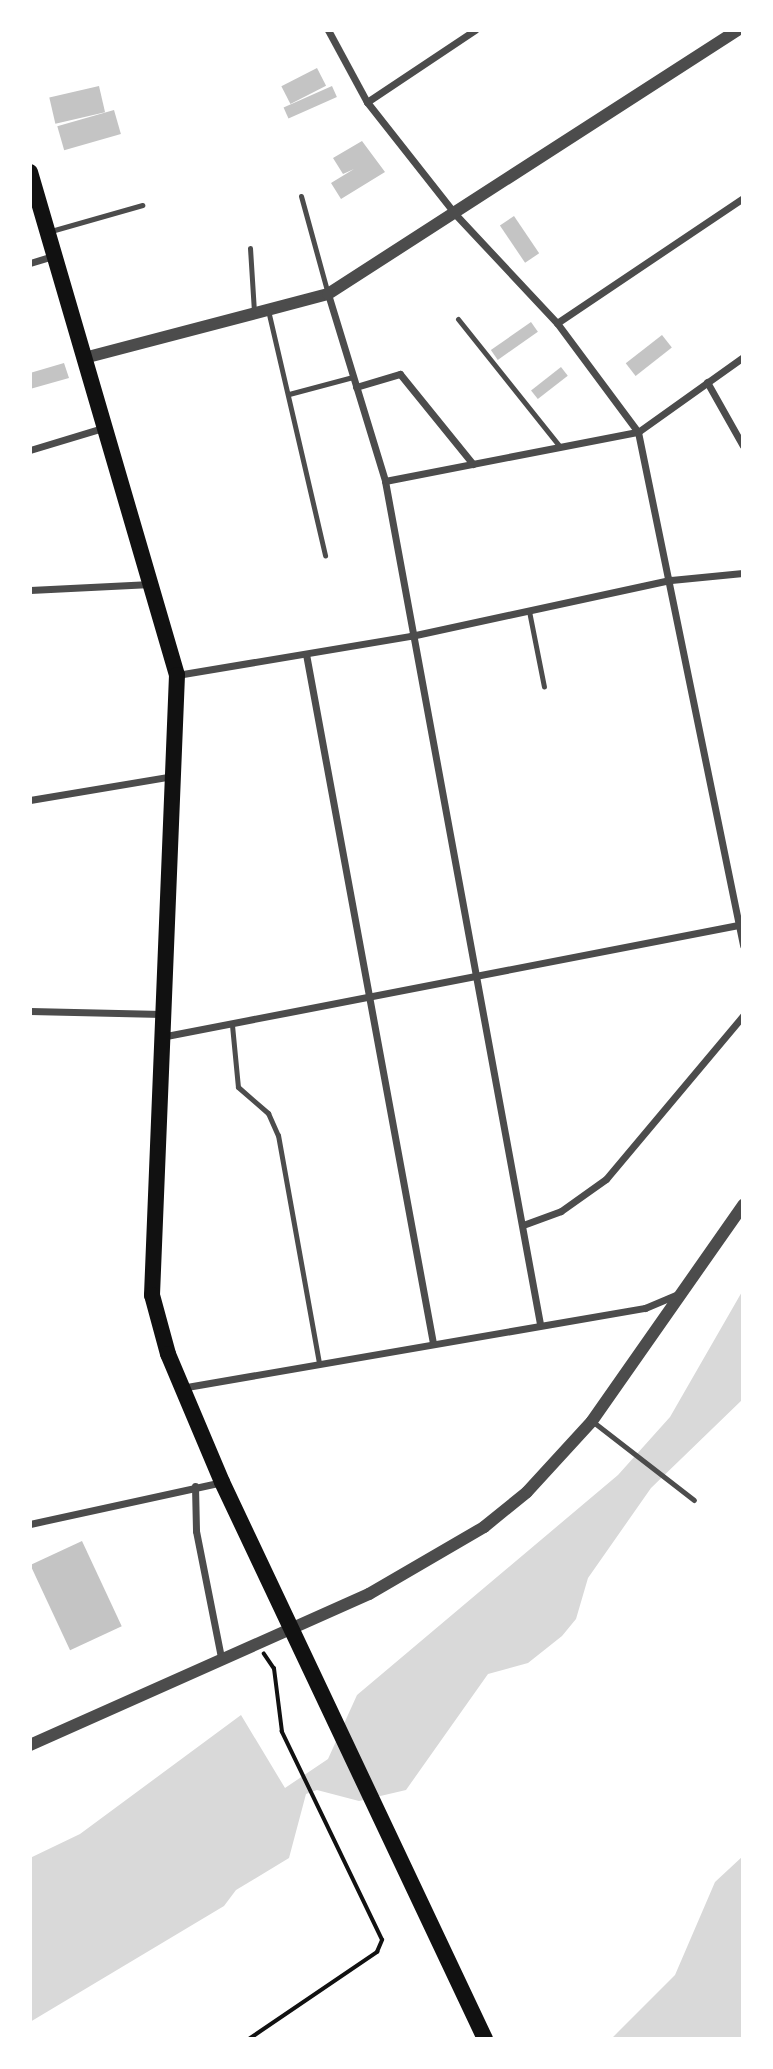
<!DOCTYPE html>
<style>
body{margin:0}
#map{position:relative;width:773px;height:2069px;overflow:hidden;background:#fff;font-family:Montserrat,sans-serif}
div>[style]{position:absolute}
.water>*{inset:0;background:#d9d9d9}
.building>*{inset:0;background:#c4c4c4;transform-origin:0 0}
.path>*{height:3.5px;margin:-1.75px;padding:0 1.75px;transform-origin:1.75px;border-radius:1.75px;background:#111}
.service>*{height:5px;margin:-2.5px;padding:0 2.5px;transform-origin:2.5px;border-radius:2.5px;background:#4c4c4c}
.minor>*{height:7px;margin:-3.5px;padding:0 3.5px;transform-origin:3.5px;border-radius:3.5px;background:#4c4c4c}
.tertiary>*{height:12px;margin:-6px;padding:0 6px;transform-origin:6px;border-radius:6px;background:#4c4c4c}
.primary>*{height:16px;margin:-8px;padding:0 8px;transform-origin:8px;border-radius:8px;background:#111}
span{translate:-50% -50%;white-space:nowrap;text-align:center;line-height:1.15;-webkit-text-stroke:7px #fff;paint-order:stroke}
.frame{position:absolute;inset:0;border:32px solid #fff;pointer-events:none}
</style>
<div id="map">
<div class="water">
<div style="clip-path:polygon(743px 1290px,743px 1399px,651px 1488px,588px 1578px,576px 1619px,562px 1636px,528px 1663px,488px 1674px,406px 1790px,359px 1801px,317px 1790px,306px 1794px,289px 1858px,236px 1890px,224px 1906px,30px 2022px,30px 1858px,80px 1834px,241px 1715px,285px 1788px,328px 1759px,357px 1695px,618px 1475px,670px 1417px)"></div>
<div style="clip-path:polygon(743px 1856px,743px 2039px,611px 2039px,675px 1975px,715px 1882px)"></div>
</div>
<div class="building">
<div style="left:317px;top:68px;width:20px;height:40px;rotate:63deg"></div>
<div style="left:99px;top:86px;width:27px;height:51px;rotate:77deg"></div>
<div style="left:332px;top:86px;width:12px;height:53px;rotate:66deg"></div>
<div style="left:114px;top:110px;width:25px;height:59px;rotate:74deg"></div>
<div style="clip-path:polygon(362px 141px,385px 172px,341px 199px,331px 183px,354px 169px,343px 174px,333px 158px)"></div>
<div style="left:514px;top:216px;width:45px;height:17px;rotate:56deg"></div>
<div style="left:531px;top:322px;width:12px;height:49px;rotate:55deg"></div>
<div style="left:662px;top:335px;width:16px;height:46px;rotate:52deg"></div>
<div style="clip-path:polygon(64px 363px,69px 378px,30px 389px,30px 373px)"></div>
<div style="left:561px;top:367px;width:11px;height:38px;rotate:52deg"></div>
<div style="left:82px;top:1541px;width:94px;height:57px;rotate:65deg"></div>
</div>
<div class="path">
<div style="left:249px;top:2039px;width:155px;rotate:-34.2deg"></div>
<div style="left:377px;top:1952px;width:13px;rotate:-67deg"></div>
<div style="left:382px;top:1940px;width:231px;rotate:-115.7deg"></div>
<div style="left:282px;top:1732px;width:64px;rotate:-97.2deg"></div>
<div style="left:274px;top:1669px;width:18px;rotate:-124deg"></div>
</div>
<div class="service">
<div style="left:301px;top:196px;width:102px;rotate:74.6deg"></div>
<div style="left:51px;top:231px;width:95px;rotate:-15.9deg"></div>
<div style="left:250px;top:248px;width:63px;rotate:86.4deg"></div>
<div style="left:268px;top:310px;width:252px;rotate:76.9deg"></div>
<div style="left:458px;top:319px;width:164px;rotate:51.4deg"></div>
<div style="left:289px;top:394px;width:66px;rotate:-14.9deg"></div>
<div style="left:529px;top:611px;width:77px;rotate:78.8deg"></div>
<div style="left:232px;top:1025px;width:62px;rotate:84.5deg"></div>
<div style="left:238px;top:1087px;width:40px;rotate:41deg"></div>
<div style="left:268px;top:1113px;width:24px;rotate:66deg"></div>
<div style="left:278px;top:1135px;width:233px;rotate:79.8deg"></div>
<div style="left:592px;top:1421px;width:129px;rotate:37.8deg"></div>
</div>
<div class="minor">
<div style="left:328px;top:30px;width:82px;rotate:61.6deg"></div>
<div style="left:367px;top:102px;width:144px;rotate:51.8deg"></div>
<div style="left:456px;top:215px;width:148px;rotate:46.9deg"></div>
<div style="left:557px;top:323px;width:136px;rotate:53.4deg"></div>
<div style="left:638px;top:432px;width:524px;rotate:78.43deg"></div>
<div style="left:367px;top:102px;width:130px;rotate:-33.7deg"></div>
<div style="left:30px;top:263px;width:27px;rotate:-17deg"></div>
<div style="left:328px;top:294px;width:195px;rotate:73deg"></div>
<div style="left:385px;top:481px;width:857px;rotate:79.58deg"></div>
<div style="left:557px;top:323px;width:224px;rotate:-33.9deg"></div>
<div style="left:707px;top:382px;width:73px;rotate:60.6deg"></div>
<div style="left:356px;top:387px;width:46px;rotate:-16.5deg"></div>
<div style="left:400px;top:374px;width:116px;rotate:51deg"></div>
<div style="left:30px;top:450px;width:79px;rotate:-16.8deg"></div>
<div style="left:385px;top:481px;width:258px;rotate:-11deg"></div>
<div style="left:638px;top:432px;width:129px;rotate:-35.5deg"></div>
<div style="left:30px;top:590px;width:121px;rotate:-2.8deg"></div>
<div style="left:306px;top:654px;width:701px;rotate:79.56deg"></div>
<div style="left:177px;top:675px;width:237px;rotate:-9.5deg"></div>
<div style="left:411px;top:636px;width:266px;rotate:-12.2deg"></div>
<div style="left:671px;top:580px;width:72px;rotate:-5.6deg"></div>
<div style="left:30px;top:800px;width:146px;rotate:-9.5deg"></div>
<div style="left:30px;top:1011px;width:132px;rotate:1.3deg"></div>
<div style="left:161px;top:1037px;width:588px;rotate:-10.98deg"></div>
<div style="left:523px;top:1225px;width:40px;rotate:-20.2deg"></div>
<div style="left:561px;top:1211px;width:55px;rotate:-35.4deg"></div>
<div style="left:606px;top:1179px;width:213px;rotate:-50deg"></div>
<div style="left:181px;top:1388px;width:471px;rotate:-9.8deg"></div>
<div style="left:645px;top:1308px;width:36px;rotate:-23deg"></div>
<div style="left:195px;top:1486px;width:45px;rotate:88.7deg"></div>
<div style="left:196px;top:1531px;width:128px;rotate:78.8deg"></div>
<div style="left:30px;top:1524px;width:197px;rotate:-12.3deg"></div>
</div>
<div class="tertiary">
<div style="left:88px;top:357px;width:248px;rotate:-14.7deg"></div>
<div style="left:328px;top:294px;width:487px;rotate:-32.8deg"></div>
<div style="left:30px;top:1745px;width:371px;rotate:-24deg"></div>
<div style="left:369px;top:1594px;width:133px;rotate:-30.2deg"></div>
<div style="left:484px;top:1527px;width:55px;rotate:-39.1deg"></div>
<div style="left:527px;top:1492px;width:96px;rotate:-47.5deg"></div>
<div style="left:592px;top:1421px;width:264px;rotate:-55deg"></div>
</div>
<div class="primary">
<div style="left:30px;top:172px;width:524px;rotate:73.71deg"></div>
<div style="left:177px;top:675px;width:621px;rotate:92.31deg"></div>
<div style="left:152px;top:1295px;width:61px;rotate:74.8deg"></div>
<div style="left:168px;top:1354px;width:139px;rotate:67.1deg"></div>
<div style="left:222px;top:1482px;width:616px;rotate:64.72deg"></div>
</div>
<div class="frame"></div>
</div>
